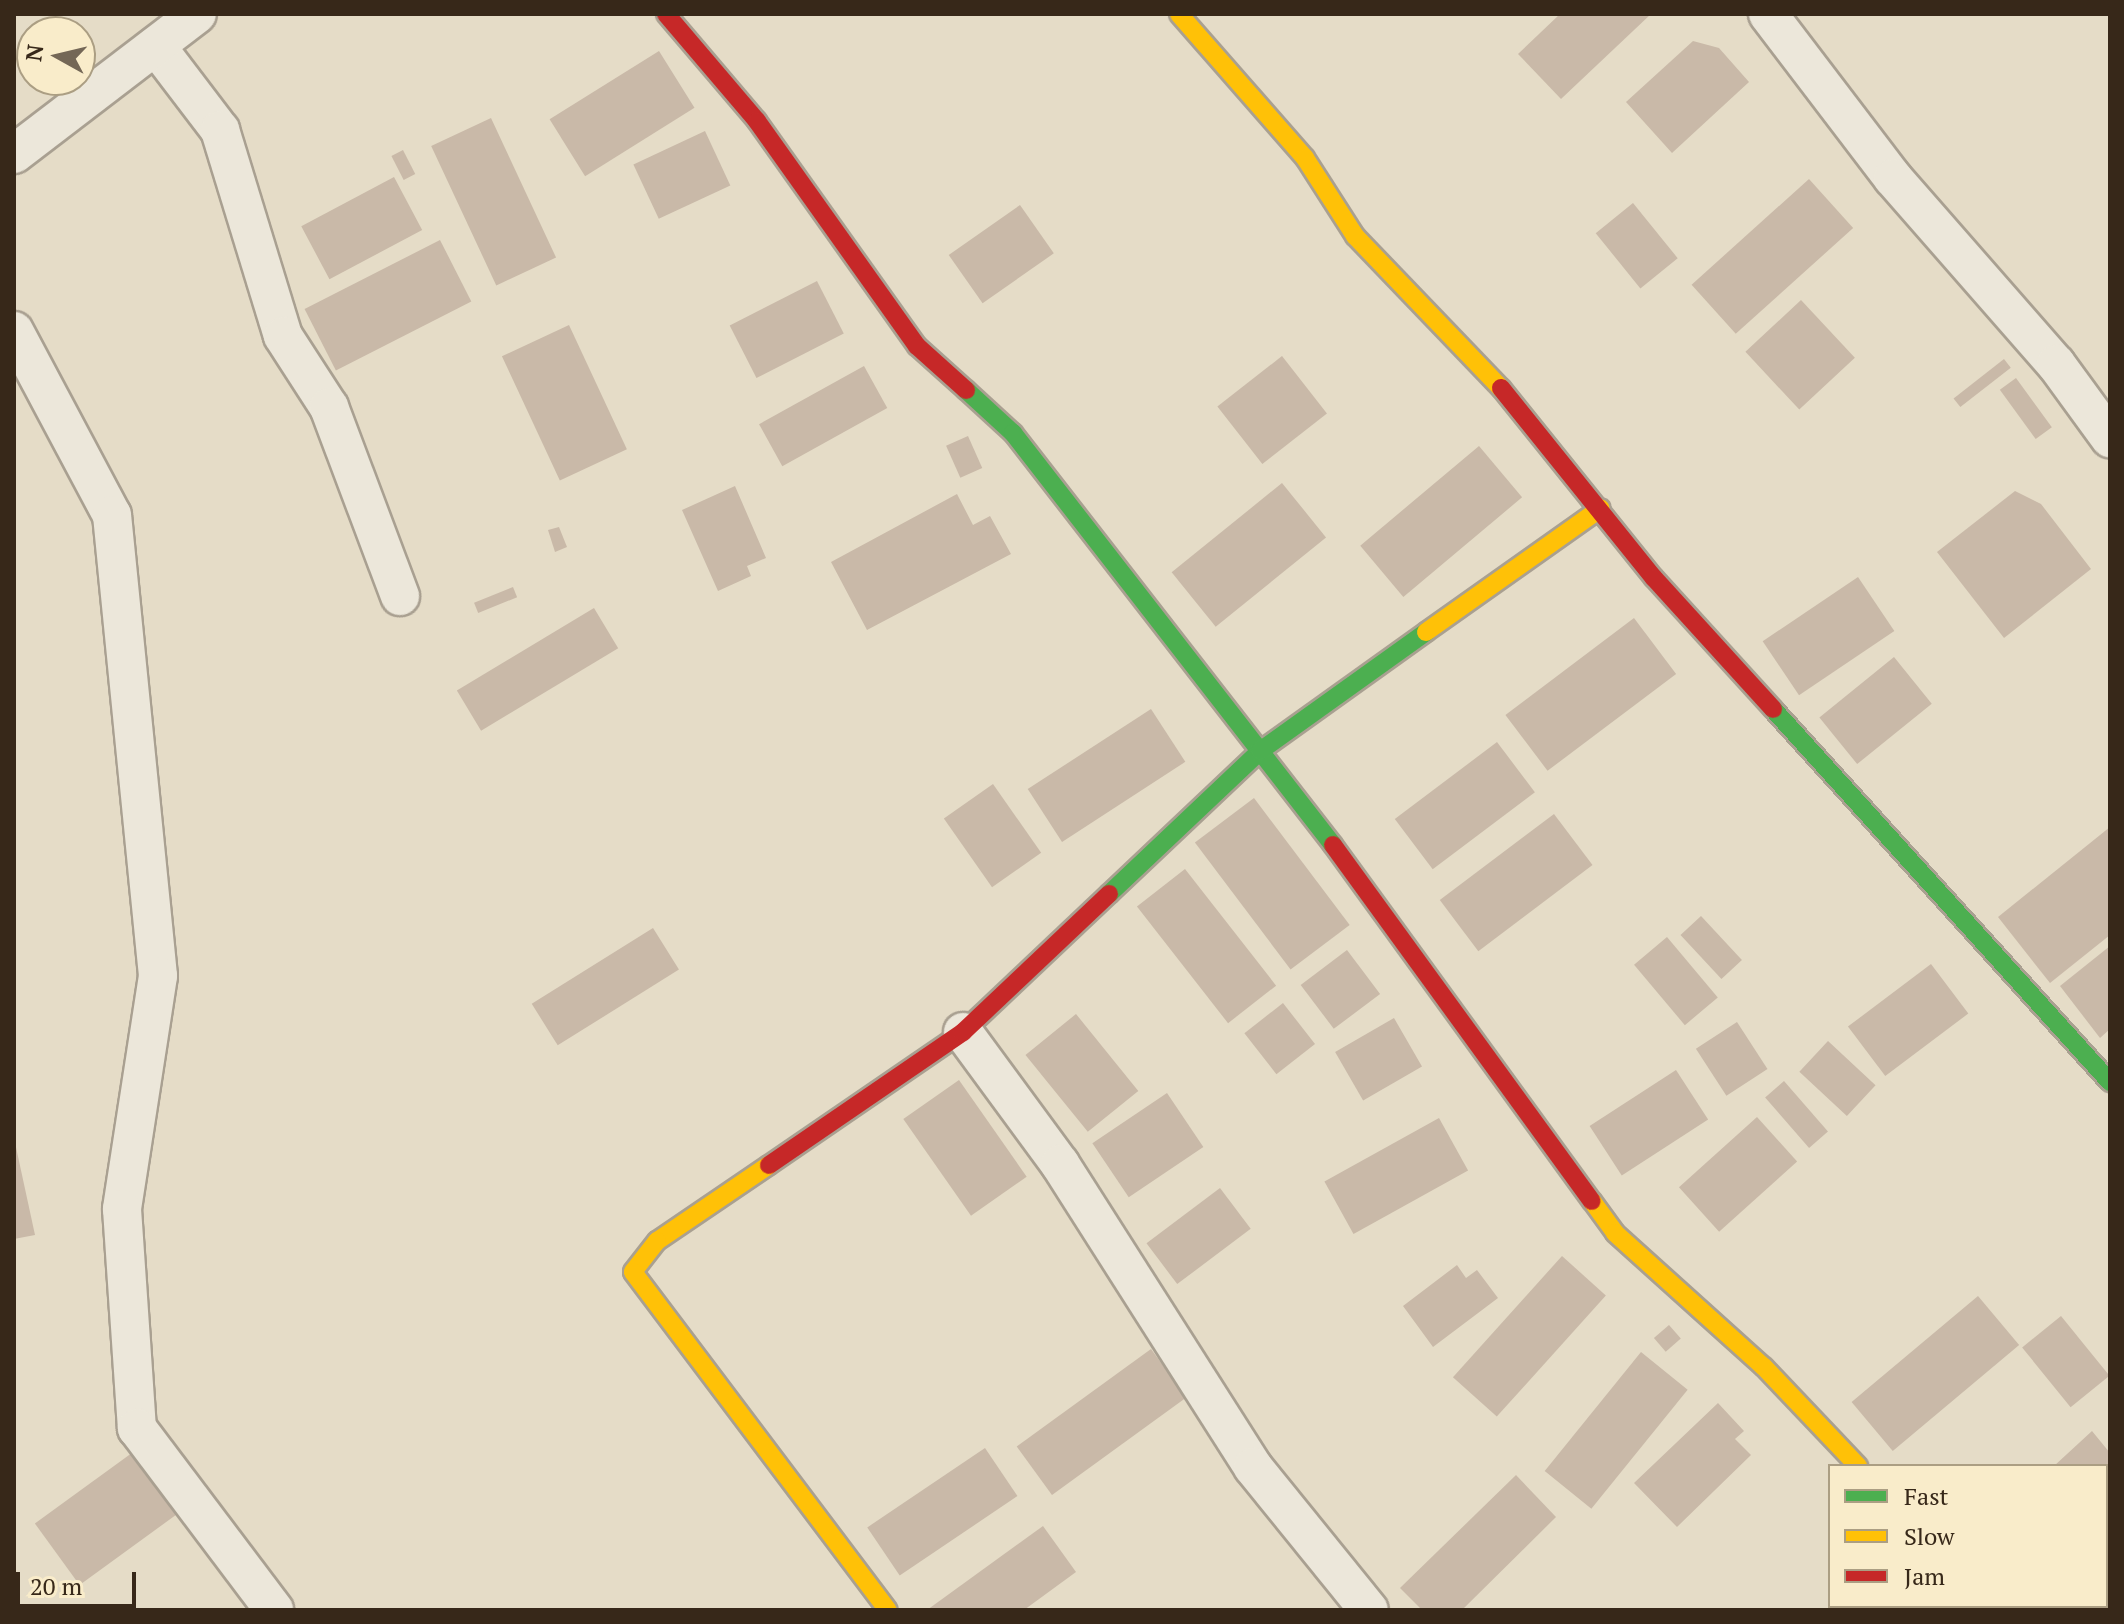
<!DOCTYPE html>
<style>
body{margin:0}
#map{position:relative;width:2124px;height:1624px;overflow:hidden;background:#e5dcc7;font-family:"PT Serif",serif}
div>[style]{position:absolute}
.building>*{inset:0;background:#c9b9a8;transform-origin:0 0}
.roads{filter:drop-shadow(2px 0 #a9a091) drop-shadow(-2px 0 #a9a091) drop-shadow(0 2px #a9a091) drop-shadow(0 -2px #a9a091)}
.street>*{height:38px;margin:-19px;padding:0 19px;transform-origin:19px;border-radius:19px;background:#ece7da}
.fast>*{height:18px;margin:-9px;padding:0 9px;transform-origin:9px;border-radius:9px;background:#4caf50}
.slow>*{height:18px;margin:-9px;padding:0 9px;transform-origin:9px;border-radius:9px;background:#ffc107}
.jam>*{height:18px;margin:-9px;padding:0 9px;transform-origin:9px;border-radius:9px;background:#c62828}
span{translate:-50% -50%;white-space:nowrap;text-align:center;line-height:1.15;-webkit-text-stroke:7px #f9ecca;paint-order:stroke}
.frame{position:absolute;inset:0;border:16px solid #372819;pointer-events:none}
.legend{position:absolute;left:1828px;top:1464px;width:280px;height:144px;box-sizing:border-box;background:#f9ecca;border:2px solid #ab9e83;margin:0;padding:10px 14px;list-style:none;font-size:24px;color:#372819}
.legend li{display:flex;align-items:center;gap:16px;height:40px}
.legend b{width:40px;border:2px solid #ab9e83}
.north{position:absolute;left:16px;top:16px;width:80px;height:80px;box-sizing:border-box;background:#f9ecca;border:2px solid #ab9e83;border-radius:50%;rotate:278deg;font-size:22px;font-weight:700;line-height:32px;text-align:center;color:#372819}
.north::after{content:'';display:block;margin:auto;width:28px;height:36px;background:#746756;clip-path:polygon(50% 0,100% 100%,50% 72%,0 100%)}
.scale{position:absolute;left:16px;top:1572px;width:120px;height:36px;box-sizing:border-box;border:4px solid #372819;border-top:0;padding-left:10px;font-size:24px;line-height:28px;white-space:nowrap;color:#372819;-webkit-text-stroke:6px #f9ecca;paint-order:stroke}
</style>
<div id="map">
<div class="building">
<div style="clip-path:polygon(1560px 14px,1651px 14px,1561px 99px,1518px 54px)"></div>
<div style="clip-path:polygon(1693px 41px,1719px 48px,1749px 82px,1672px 153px,1626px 102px)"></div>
<div style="left:659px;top:51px;width:67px;height:129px;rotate:58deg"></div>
<div style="left:491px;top:118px;width:154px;height:66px;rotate:65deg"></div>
<div style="left:705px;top:131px;width:60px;height:79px;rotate:65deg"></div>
<div style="left:403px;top:150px;width:27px;height:13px;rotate:63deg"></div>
<div style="left:394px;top:177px;width:60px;height:105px;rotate:62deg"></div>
<div style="left:1809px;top:179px;width:66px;height:158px;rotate:48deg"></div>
<div style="left:1633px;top:203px;width:71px;height:48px;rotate:51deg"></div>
<div style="left:1020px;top:205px;width:59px;height:87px;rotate:55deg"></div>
<div style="left:440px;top:240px;width:69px;height:152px;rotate:63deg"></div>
<div style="left:817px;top:281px;width:59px;height:98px;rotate:63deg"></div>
<div style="left:1801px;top:300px;width:79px;height:76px;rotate:47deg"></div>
<div style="left:569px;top:325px;width:137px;height:74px;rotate:65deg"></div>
<div style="left:1282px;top:356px;width:73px;height:82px;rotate:52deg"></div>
<div style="left:2004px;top:359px;width:11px;height:64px;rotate:52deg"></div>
<div style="left:864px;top:366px;width:48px;height:120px;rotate:61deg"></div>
<div style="left:2016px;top:378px;width:61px;height:20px;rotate:54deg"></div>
<div style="left:968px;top:436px;width:35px;height:24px;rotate:66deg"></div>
<div style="left:1479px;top:446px;width:67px;height:155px;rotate:50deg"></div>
<div style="left:1282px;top:483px;width:70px;height:142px;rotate:51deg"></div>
<div style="clip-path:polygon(735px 486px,766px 558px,747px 566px,751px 576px,718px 591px,682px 510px)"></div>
<div style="clip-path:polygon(2015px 491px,2041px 504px,2091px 569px,2004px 638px,1937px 552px)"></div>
<div style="clip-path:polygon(957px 494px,973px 525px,990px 516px,1011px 554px,867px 630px,831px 562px)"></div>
<div style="clip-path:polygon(559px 527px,567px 547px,555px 552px,548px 530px)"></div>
<div style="left:1858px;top:577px;width:65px;height:115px;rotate:56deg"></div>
<div style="left:513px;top:587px;width:11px;height:42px;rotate:68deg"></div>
<div style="left:594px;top:608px;width:47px;height:160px;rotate:59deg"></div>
<div style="left:1634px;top:618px;width:70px;height:161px;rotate:53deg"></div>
<div style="left:1894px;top:657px;width:60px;height:96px;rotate:51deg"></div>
<div style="left:1151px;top:709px;width:63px;height:147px;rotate:57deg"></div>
<div style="left:1497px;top:742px;width:63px;height:128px;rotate:53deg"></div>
<div style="left:993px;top:784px;width:84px;height:60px;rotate:55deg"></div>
<div style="left:1254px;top:798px;width:159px;height:74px;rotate:53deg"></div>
<div style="left:1554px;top:814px;width:64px;height:143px;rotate:53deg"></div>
<div style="clip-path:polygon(2110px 827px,2110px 935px,2050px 983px,1998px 917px)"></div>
<div style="left:1185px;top:869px;width:148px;height:61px;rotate:52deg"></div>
<div style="left:1701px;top:916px;width:60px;height:28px;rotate:47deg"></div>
<div style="left:653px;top:928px;width:49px;height:143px;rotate:58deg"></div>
<div style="left:1667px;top:937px;width:79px;height:43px;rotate:50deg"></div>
<div style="clip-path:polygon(2110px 946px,2110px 1029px,2100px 1038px,2060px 986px)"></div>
<div style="left:1347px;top:950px;width:55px;height:58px;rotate:53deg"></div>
<div style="left:1931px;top:964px;width:62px;height:104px;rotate:53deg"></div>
<div style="left:1283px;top:1003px;width:52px;height:49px;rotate:52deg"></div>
<div style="left:1076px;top:1014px;width:99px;height:65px;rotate:51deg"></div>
<div style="left:1394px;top:1018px;width:56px;height:68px;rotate:60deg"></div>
<div style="left:1737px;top:1022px;width:56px;height:49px;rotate:57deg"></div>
<div style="left:1828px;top:1041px;width:65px;height:42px;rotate:43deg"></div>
<div style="left:1676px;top:1070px;width:59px;height:103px;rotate:57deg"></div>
<div style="left:959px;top:1080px;width:118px;height:68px;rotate:55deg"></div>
<div style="left:1784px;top:1081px;width:67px;height:25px;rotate:49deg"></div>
<div style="left:1167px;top:1093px;width:65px;height:90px;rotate:56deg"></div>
<div style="left:1757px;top:1117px;width:60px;height:105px;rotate:48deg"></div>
<div style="left:1439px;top:1118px;width:60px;height:131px;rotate:61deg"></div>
<div style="clip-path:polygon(14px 1138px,35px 1235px,14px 1239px)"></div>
<div style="left:1220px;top:1188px;width:51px;height:92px;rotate:53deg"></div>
<div style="left:1562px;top:1256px;width:59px;height:163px;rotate:42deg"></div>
<div style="clip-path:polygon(1457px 1265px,1466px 1278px,1477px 1270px,1498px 1298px,1433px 1347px,1403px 1306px)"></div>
<div style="left:1978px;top:1296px;width:64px;height:165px;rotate:50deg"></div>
<div style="left:2061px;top:1316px;width:77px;height:50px;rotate:51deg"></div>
<div style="left:1669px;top:1325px;width:18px;height:20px;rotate:49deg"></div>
<div style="left:1151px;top:1349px;width:60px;height:166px;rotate:54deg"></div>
<div style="left:1641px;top:1352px;width:60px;height:153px;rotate:39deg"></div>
<div style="clip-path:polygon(1718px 1403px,1744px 1431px,1735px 1439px,1751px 1455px,1677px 1527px,1634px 1483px)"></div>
<div style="clip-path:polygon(2092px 1431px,2110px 1453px,2106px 1506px,2106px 1466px,2054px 1466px)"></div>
<div style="left:985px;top:1448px;width:58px;height:142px;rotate:56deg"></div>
<div style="left:136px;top:1450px;width:76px;height:125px;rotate:54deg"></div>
<div style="clip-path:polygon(1516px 1475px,1556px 1517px,1462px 1610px,1422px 1610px,1400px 1588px)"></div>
<div style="clip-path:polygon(1043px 1526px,1076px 1572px,1024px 1610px,927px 1610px)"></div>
</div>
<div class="roads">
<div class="street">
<div style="left:1768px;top:14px;width:206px;rotate:52.7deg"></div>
<div style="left:1893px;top:178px;width:247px;rotate:48.8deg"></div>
<div style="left:2056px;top:364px;width:92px;rotate:53.9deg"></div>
<div style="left:156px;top:46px;width:106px;rotate:52.7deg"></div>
<div style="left:220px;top:130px;width:215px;rotate:73deg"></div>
<div style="left:283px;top:336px;width:85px;rotate:57.1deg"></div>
<div style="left:329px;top:407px;width:202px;rotate:69.4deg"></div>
<div style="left:14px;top:154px;width:230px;rotate:-37.4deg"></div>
<div style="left:14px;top:331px;width:208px;rotate:62deg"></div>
<div style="left:112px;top:515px;width:463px;rotate:84.3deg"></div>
<div style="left:158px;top:976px;width:236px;rotate:98.8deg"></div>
<div style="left:122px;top:1209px;width:220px;rotate:86.1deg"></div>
<div style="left:137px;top:1428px;width:228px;rotate:53deg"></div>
<div style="left:963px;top:1032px;width:164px;rotate:53.7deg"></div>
<div style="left:1060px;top:1164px;width:359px;rotate:57.5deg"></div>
<div style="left:1253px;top:1467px;width:184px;rotate:51deg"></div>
<div style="left:1991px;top:1606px;width:6px;rotate:45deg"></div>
</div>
<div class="fast">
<div style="left:966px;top:390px;width:64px;rotate:42.5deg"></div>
<div style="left:1013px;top:433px;width:522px;rotate:52.16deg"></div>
<div style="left:1773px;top:709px;width:503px;rotate:47.9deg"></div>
<div style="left:1109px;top:894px;width:208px;rotate:-43.4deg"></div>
<div style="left:1260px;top:751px;width:204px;rotate:-35.6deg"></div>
</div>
<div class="slow">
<div style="left:1179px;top:14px;width:191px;rotate:48.8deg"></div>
<div style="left:1305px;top:158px;width:93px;rotate:57.3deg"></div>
<div style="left:1355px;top:236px;width:211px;rotate:46.2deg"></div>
<div style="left:1426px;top:632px;width:214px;rotate:-35.3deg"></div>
<div style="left:769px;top:1165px;width:135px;rotate:145.8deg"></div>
<div style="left:657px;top:1241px;width:39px;rotate:128deg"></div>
<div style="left:633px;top:1272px;width:423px;rotate:53deg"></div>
<div style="left:1592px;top:1201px;width:39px;rotate:54deg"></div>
<div style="left:1615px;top:1233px;width:200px;rotate:42deg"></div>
<div style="left:1764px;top:1367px;width:137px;rotate:46.5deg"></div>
</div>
<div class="jam">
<div style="left:666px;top:14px;width:140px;rotate:49.6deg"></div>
<div style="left:757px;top:121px;width:276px;rotate:54.6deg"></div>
<div style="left:917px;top:346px;width:66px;rotate:41.9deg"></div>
<div style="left:1501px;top:388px;width:244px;rotate:51.2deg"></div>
<div style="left:1654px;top:578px;width:177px;rotate:47.7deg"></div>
<div style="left:1333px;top:845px;width:440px;rotate:54deg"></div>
<div style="left:769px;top:1165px;width:235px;rotate:-34.4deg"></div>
<div style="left:963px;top:1032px;width:201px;rotate:-43.4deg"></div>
</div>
</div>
<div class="frame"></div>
<ul class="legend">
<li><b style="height:10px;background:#4caf50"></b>Fast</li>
<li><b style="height:10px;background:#ffc107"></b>Slow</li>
<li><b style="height:10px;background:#c62828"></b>Jam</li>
</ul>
<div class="north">N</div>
<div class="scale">20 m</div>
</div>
